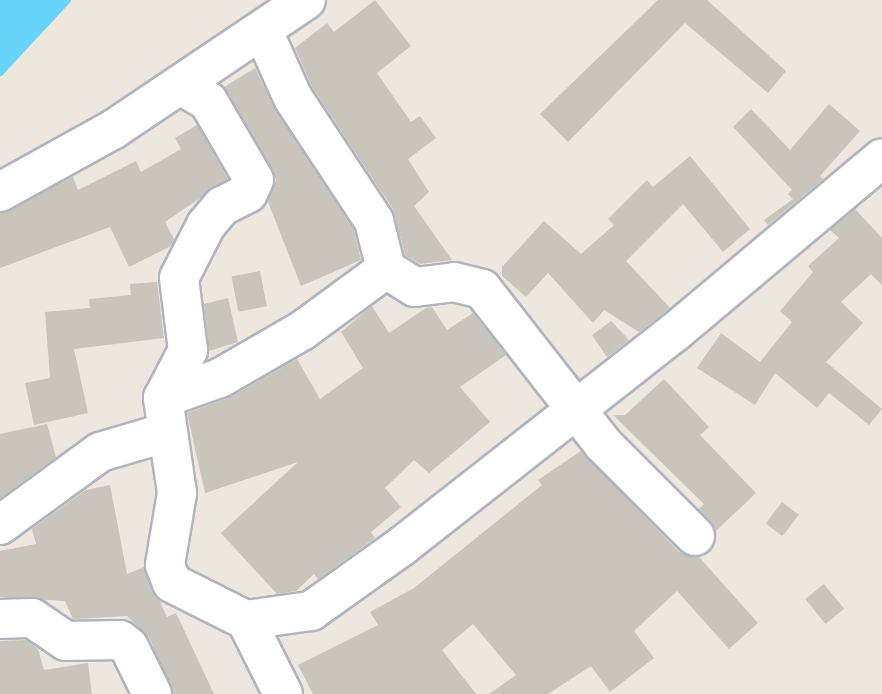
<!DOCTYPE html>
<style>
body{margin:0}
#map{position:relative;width:882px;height:694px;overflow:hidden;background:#eee7dd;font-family:Commissioner,sans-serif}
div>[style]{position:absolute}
.water>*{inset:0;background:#68d4f9}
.stream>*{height:8px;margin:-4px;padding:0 4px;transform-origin:4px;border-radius:4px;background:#68d4f9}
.building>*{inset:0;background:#c9c5bb;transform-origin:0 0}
.roads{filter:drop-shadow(2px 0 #b1b4c0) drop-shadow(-2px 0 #b1b4c0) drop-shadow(0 2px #b1b4c0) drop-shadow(0 -2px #b1b4c0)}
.minor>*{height:38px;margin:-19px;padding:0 19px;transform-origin:19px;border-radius:19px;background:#fff}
span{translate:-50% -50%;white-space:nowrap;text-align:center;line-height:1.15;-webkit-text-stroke:6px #fff;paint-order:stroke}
</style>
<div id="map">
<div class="water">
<div style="clip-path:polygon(0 0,67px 0,0 72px)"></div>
</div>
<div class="stream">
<div style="left:0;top:72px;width:98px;rotate:-47.1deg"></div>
</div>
<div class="building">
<div style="clip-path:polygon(375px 0,411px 46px,377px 73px,411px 122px,420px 116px,436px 138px,408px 159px,429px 192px,414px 206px,452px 260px,420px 264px,405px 255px,393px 209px,312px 87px,295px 48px,327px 23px,334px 32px)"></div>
<div style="clip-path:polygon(658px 0,707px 0,786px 71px,768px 93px,685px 23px,568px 142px,540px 114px)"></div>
<div style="clip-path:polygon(255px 68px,275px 110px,354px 230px,361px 260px,301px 286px,268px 202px,276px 180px,273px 170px,224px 87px)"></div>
<div style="clip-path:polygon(829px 104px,860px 131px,820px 176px,823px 179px,768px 225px,764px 220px,793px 199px,788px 194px,792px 190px,733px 127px,751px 109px,790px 150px)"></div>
<div style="clip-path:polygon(197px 125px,228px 179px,165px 222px,174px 239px,171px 246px,129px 267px,110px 227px,0 268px,0 214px,73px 177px,78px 190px,136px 161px,141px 172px,181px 149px,175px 138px)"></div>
<div style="clip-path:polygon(690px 156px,750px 229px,723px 252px,683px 204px,626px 261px,670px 308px,639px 332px,604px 310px,593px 323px,548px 273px,526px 297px,502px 276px,502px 267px,544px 221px,581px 254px,614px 225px,608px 219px,647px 180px,653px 187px)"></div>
<div style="clip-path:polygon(855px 209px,882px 238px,882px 285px,871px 274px,841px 302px,863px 323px,826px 362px,882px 409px,869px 425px,829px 393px,817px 408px,775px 373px,755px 405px,697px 368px,721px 333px,760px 362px,792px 322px,780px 311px,813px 272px,808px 266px,839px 238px,830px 230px)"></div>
<div style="left:260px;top:271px;width:36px;height:29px;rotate:79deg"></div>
<div style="clip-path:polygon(157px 282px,164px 338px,74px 349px,88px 413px,34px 425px,25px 383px,50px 378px,45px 312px,90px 308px,89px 299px,131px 295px,130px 284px)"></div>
<div style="clip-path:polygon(228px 298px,238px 342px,209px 351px,204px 304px)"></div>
<div style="clip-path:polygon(372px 306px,389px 333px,426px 308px,432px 307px,447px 330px,473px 313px,506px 355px,460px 387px,490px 422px,429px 473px,414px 460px,385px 488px,401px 507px,371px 532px,375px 538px,318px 579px,314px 574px,296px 591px,277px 594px,221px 533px,298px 462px,205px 493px,187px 413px,231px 397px,297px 359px,320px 399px,363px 368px,341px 332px)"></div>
<div style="clip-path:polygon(611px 321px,629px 340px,607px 357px,592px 335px)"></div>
<div style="clip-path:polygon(664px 379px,709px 427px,700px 435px,756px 493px,716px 531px,699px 509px,704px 504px,613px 415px,625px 415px)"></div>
<div style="clip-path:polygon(47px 424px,56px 457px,0 498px,0 434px)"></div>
<div style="clip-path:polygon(581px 451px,679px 552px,699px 557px,758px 623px,729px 649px,677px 591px,634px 631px,654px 658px,610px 692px,591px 666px,548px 694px,489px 694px,516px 675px,473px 624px,442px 650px,476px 694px,313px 694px,298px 665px,378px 625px,370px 612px,414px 588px,542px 485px,538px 480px)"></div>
<div style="clip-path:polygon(110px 485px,127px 574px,144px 567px,167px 617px,176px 613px,214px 694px,174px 694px,149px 637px,127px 616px,73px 619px,65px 601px,0 597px,0 551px,36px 544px,32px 529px,86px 490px)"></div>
<div style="left:782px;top:502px;width:21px;height:27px;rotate:37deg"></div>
<div style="left:824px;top:584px;width:32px;height:24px;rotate:51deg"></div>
<div style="clip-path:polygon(26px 640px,38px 649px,44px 670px,88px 663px,92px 694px,0 694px,0 641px)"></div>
</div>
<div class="roads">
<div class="minor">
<div style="left:263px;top:31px;width:73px;rotate:65.9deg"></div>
<div style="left:293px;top:98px;width:147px;rotate:56.6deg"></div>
<div style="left:374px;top:221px;width:49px;rotate:76deg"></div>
<div style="left:386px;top:269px;width:34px;rotate:32deg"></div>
<div style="left:415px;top:287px;width:39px;rotate:-7deg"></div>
<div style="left:454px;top:282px;width:29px;rotate:14deg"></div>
<div style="left:482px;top:289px;width:197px;rotate:52deg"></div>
<div style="left:603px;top:444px;width:130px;rotate:45deg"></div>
<div style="left:180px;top:85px;width:32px;rotate:30deg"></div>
<div style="left:208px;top:101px;width:91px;rotate:59.8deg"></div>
<div style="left:254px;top:180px;width:14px;rotate:115deg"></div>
<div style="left:248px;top:193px;width:29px;rotate:153deg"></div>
<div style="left:222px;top:206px;width:25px;rotate:130deg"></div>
<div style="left:206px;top:225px;width:59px;rotate:117deg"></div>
<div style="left:179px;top:278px;width:73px;rotate:82.9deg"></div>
<div style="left:188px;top:350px;width:54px;rotate:117.5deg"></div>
<div style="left:163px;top:398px;width:96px;rotate:81.6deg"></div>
<div style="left:177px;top:493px;width:73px;rotate:99.5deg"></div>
<div style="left:165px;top:565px;width:19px;rotate:69deg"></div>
<div style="left:172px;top:583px;width:83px;rotate:26.6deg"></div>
<div style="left:0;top:192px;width:130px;rotate:-28.9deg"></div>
<div style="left:114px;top:129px;width:231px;rotate:-33.9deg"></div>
<div style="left:163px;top:398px;width:60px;rotate:-19.3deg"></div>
<div style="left:220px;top:378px;width:96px;rotate:-30deg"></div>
<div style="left:303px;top:330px;width:103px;rotate:-36.3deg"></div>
<div style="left:0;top:525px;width:124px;rotate:-36.1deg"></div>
<div style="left:100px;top:452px;width:67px;rotate:-16.5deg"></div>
<div style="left:0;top:619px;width:32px;rotate:-2deg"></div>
<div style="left:32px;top:618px;width:41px;rotate:34.1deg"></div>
<div style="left:66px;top:641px;width:54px;rotate:-1.1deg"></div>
<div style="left:120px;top:640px;width:11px;rotate:38deg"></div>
<div style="left:129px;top:647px;width:52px;rotate:63.9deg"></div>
<div style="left:283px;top:694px;width:83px;rotate:-116.6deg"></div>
<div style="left:246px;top:620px;width:66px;rotate:-7.9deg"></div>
<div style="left:311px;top:611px;width:112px;rotate:-35.5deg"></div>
<div style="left:402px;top:546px;width:347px;rotate:-38.1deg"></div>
<div style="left:675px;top:332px;width:270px;rotate:-40deg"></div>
</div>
</div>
</div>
